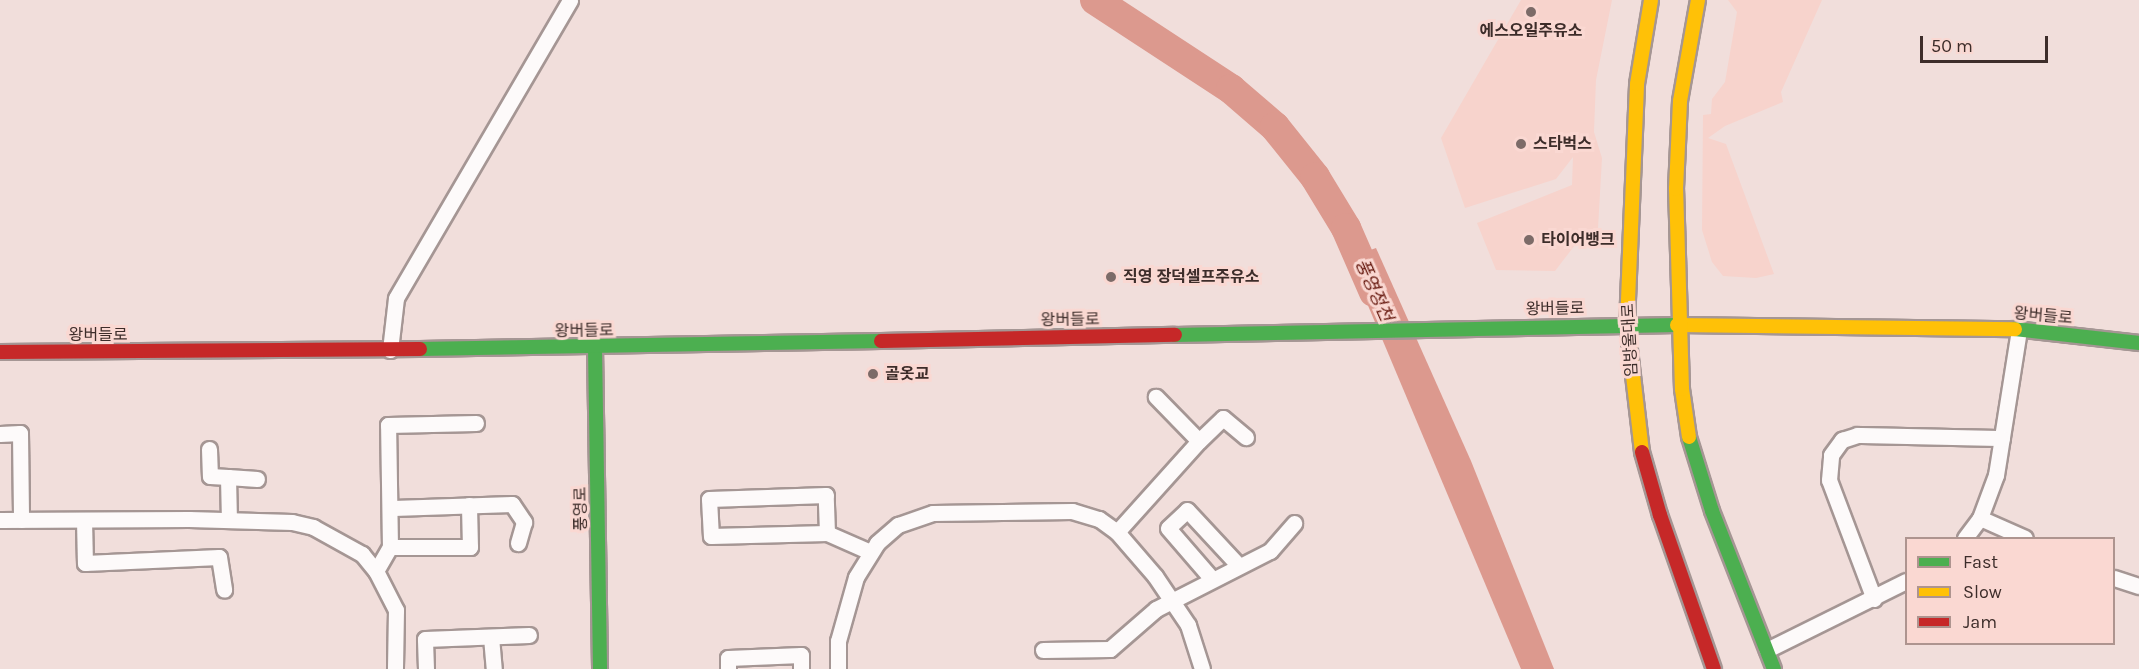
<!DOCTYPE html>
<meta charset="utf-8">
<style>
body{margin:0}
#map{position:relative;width:2139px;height:669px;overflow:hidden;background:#f1dedb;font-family:Karla,"Noto Sans KR",sans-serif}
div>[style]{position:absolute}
.built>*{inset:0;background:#f7d3cc}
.water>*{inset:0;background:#dc998e}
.river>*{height:30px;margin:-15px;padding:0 15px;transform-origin:15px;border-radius:15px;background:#dc998e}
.roads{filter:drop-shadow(2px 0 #a59694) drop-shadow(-2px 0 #a59694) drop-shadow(0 2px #a59694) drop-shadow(0 -2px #a59694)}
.street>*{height:15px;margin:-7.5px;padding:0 7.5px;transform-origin:7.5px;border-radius:7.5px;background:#fdfafa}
.fast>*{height:14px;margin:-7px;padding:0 7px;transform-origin:7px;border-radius:7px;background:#4caf50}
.slow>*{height:14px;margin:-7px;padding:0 7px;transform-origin:7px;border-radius:7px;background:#ffc107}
.jam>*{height:14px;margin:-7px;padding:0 7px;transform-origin:7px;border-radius:7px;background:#c62828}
.dots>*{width:16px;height:16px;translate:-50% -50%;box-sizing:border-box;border:3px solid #fad8d2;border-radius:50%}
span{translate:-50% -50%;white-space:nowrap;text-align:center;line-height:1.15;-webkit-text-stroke:6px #fad8d2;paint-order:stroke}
.poi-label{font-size:16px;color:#3d2d2a;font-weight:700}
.left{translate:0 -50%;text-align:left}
.street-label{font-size:16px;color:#3d2d2a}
.water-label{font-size:18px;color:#66180e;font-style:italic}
.legend{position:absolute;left:1905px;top:537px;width:210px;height:108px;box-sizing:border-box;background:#fad8d2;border:2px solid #ae948f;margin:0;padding:8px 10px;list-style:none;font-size:18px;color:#3d2d2a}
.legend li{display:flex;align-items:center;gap:12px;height:30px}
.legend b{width:30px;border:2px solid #ae948f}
.scale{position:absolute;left:1920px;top:36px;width:128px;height:27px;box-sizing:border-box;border:3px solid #3d2d2a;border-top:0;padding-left:8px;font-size:18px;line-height:21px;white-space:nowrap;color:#3d2d2a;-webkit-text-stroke:4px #fad8d2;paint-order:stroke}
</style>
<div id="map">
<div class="built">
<div style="clip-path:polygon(1521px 0,1612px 0,1596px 80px,1594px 132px,1602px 158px,1597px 246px,1575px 245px,1555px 271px,1496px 270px,1477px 223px,1572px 185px,1573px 157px,1556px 179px,1465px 208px,1441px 138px)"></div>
<div style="clip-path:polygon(1728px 0,1822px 0,1781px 92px,1783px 102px,1725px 126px,1708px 138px,1726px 144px,1774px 274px,1756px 278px,1723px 276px,1712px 262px,1702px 230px,1703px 115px,1711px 114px,1712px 99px,1725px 82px,1737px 12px)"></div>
</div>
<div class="water">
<div style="clip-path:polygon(1376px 248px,1471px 461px,1554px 669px,1521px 669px,1348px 258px)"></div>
</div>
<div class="river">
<div style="left:1095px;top:0;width:163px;rotate:33.2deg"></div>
<div style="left:1231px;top:89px;width:58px;rotate:40.8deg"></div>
<div style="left:1275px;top:127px;width:64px;rotate:51.3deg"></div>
<div style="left:1315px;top:177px;width:60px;rotate:58.7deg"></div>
<div style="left:1346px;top:228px;width:70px;rotate:66.4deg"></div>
</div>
<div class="roads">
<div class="street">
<div style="left:390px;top:350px;width:52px;rotate:-83.4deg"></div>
<div style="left:396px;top:298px;width:345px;rotate:-59.7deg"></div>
<div style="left:0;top:434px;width:20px;rotate:-3deg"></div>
<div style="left:20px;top:433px;width:87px;rotate:89.3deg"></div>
<div style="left:1199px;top:441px;width:33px;rotate:-44deg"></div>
<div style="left:1223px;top:418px;width:30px;rotate:40deg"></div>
<div style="left:209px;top:449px;width:27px;rotate:88deg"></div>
<div style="left:210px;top:476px;width:18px;rotate:3deg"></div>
<div style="left:228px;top:477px;width:43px;rotate:88.7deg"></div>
<div style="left:228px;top:477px;width:29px;rotate:4deg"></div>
<div style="left:393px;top:508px;width:119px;rotate:-1.9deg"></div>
<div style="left:512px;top:504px;width:22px;rotate:56deg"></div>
<div style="left:524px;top:522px;width:22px;rotate:106deg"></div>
<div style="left:1980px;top:518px;width:49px;rotate:24deg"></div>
<div style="left:0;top:520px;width:189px;rotate:-0.3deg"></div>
<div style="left:189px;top:519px;width:103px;rotate:1.7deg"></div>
<div style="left:292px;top:522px;width:22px;rotate:13deg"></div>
<div style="left:313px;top:527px;width:56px;rotate:28.9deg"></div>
<div style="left:362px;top:554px;width:22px;rotate:51deg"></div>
<div style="left:376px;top:571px;width:44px;rotate:62.9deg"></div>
<div style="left:396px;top:610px;width:59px;rotate:91deg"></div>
<div style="left:84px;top:520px;width:43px;rotate:88.7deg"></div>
<div style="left:85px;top:563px;width:134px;rotate:-2.6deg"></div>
<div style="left:219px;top:557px;width:33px;rotate:81deg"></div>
<div style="left:1117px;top:532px;width:122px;rotate:-48deg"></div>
<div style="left:1199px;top:441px;width:62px;rotate:-134.3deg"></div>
<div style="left:827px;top:533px;width:38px;rotate:-92deg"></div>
<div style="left:826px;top:495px;width:117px;rotate:178deg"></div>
<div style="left:709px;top:499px;width:37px;rotate:87deg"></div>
<div style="left:711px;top:536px;width:116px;rotate:-1.5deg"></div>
<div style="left:827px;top:533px;width:47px;rotate:23.8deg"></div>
<div style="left:1965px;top:538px;width:25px;rotate:-53deg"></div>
<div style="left:1980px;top:518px;width:46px;rotate:-69.6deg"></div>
<div style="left:1996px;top:475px;width:148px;rotate:-81deg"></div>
<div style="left:390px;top:547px;width:80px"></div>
<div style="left:470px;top:547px;width:42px;rotate:-91.4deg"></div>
<div style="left:376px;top:571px;width:28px;rotate:-60deg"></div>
<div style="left:390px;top:547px;width:122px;rotate:-90.9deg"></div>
<div style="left:388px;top:425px;width:88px;rotate:-1.3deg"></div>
<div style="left:2114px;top:578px;width:26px;rotate:18deg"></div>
<div style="left:1212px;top:579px;width:67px;rotate:-130.8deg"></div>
<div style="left:1168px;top:528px;width:26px;rotate:-43deg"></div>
<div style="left:1187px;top:510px;width:76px;rotate:47.1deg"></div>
<div style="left:1874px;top:599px;width:127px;rotate:-110.7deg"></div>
<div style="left:1829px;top:480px;width:25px;rotate:-85deg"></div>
<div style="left:1831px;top:455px;width:19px;rotate:-54deg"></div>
<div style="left:1842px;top:440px;width:16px;rotate:-18deg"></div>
<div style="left:1857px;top:435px;width:145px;rotate:1.2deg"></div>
<div style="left:491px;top:637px;width:32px;rotate:85deg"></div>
<div style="left:1043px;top:650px;width:67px;rotate:-0.9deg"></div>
<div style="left:1110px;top:649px;width:61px;rotate:-41deg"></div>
<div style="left:1156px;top:609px;width:128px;rotate:-27deg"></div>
<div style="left:1270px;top:551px;width:37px;rotate:-49deg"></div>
<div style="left:1767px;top:650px;width:155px;rotate:-26.4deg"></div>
<div style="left:426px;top:669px;width:30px;rotate:-92deg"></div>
<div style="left:425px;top:639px;width:104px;rotate:-2.2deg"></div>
<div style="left:728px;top:669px;width:11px;rotate:-90deg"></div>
<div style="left:728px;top:658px;width:73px;rotate:-2.4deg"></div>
<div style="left:801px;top:655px;width:14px;rotate:90deg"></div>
<div style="left:838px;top:669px;width:28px;rotate:-90deg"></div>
<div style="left:838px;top:641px;width:66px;rotate:-74.3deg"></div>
<div style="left:856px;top:577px;width:40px;rotate:-58deg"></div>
<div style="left:877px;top:543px;width:28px;rotate:-41deg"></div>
<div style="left:898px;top:525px;width:37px;rotate:-19deg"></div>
<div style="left:933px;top:513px;width:139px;rotate:-0.8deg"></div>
<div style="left:1072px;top:511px;width:28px;rotate:17deg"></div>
<div style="left:1099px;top:519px;width:22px;rotate:36deg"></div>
<div style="left:1117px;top:532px;width:58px;rotate:49.2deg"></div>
<div style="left:1155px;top:576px;width:59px;rotate:56deg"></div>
<div style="left:1188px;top:625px;width:46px;rotate:72.3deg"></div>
</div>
<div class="fast">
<div style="left:2015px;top:329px;width:125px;rotate:6.4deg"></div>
<div style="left:1175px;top:335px;width:502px;rotate:-1.14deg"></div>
<div style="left:595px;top:348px;width:321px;rotate:89.1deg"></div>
<div style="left:420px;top:349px;width:461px;rotate:-1deg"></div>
<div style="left:1689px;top:437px;width:77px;rotate:72.7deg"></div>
<div style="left:1712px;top:511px;width:170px;rotate:68.6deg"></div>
</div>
<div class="slow">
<div style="left:1677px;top:325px;width:338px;rotate:0.7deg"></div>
<div style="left:1689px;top:437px;width:49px;rotate:-98.3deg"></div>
<div style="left:1682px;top:389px;width:200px;rotate:-91.7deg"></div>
<div style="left:1676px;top:189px;width:88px;rotate:-87.4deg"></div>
<div style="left:1680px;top:101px;width:103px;rotate:-79.9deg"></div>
<div style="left:1642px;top:452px;width:129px;rotate:-96.7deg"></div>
<div style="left:1627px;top:324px;width:240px;rotate:-87.6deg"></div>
<div style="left:1637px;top:84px;width:85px;rotate:-80.5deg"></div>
</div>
<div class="jam">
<div style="left:881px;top:341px;width:294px;rotate:-1.2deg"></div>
<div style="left:0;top:352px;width:420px;rotate:-0.4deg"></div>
<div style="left:1642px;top:452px;width:66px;rotate:74.1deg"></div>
<div style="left:1660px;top:515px;width:163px;rotate:70.7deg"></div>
</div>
</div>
<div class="dots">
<div style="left:1531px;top:12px;background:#7c6b68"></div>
<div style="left:1521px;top:144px;background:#7c6b68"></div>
<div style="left:1529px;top:240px;background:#7c6b68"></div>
<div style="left:1111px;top:277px;background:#7c6b68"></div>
<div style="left:873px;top:374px;background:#7c6b68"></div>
</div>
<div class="poi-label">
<span style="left:1531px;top:31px">에스오일주유소</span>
<span class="left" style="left:1533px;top:144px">스타벅스</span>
<span class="left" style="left:1541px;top:240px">타이어뱅크</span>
<span class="left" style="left:1123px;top:277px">직영 장덕셀프주유소</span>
<span class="left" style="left:885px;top:374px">골옷교</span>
</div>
<div class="street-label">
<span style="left:1555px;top:309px;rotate:-1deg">왕버들로</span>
<span style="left:2043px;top:316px;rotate:5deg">왕버들로</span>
<span style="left:1070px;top:320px;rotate:-1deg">왕버들로</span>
<span style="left:584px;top:331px;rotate:-1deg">왕버들로</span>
<span style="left:98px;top:335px">왕버들로</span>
<span style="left:1630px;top:340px;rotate:-93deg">임방울대로</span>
<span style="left:581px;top:509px;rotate:-91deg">풍영로</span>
</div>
<div class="water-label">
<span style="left:1374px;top:290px;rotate:66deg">풍영정천</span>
</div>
<ul class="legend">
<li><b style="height:8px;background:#4caf50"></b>Fast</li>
<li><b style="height:8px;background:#ffc107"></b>Slow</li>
<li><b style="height:8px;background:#c62828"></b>Jam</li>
</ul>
<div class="scale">50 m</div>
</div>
